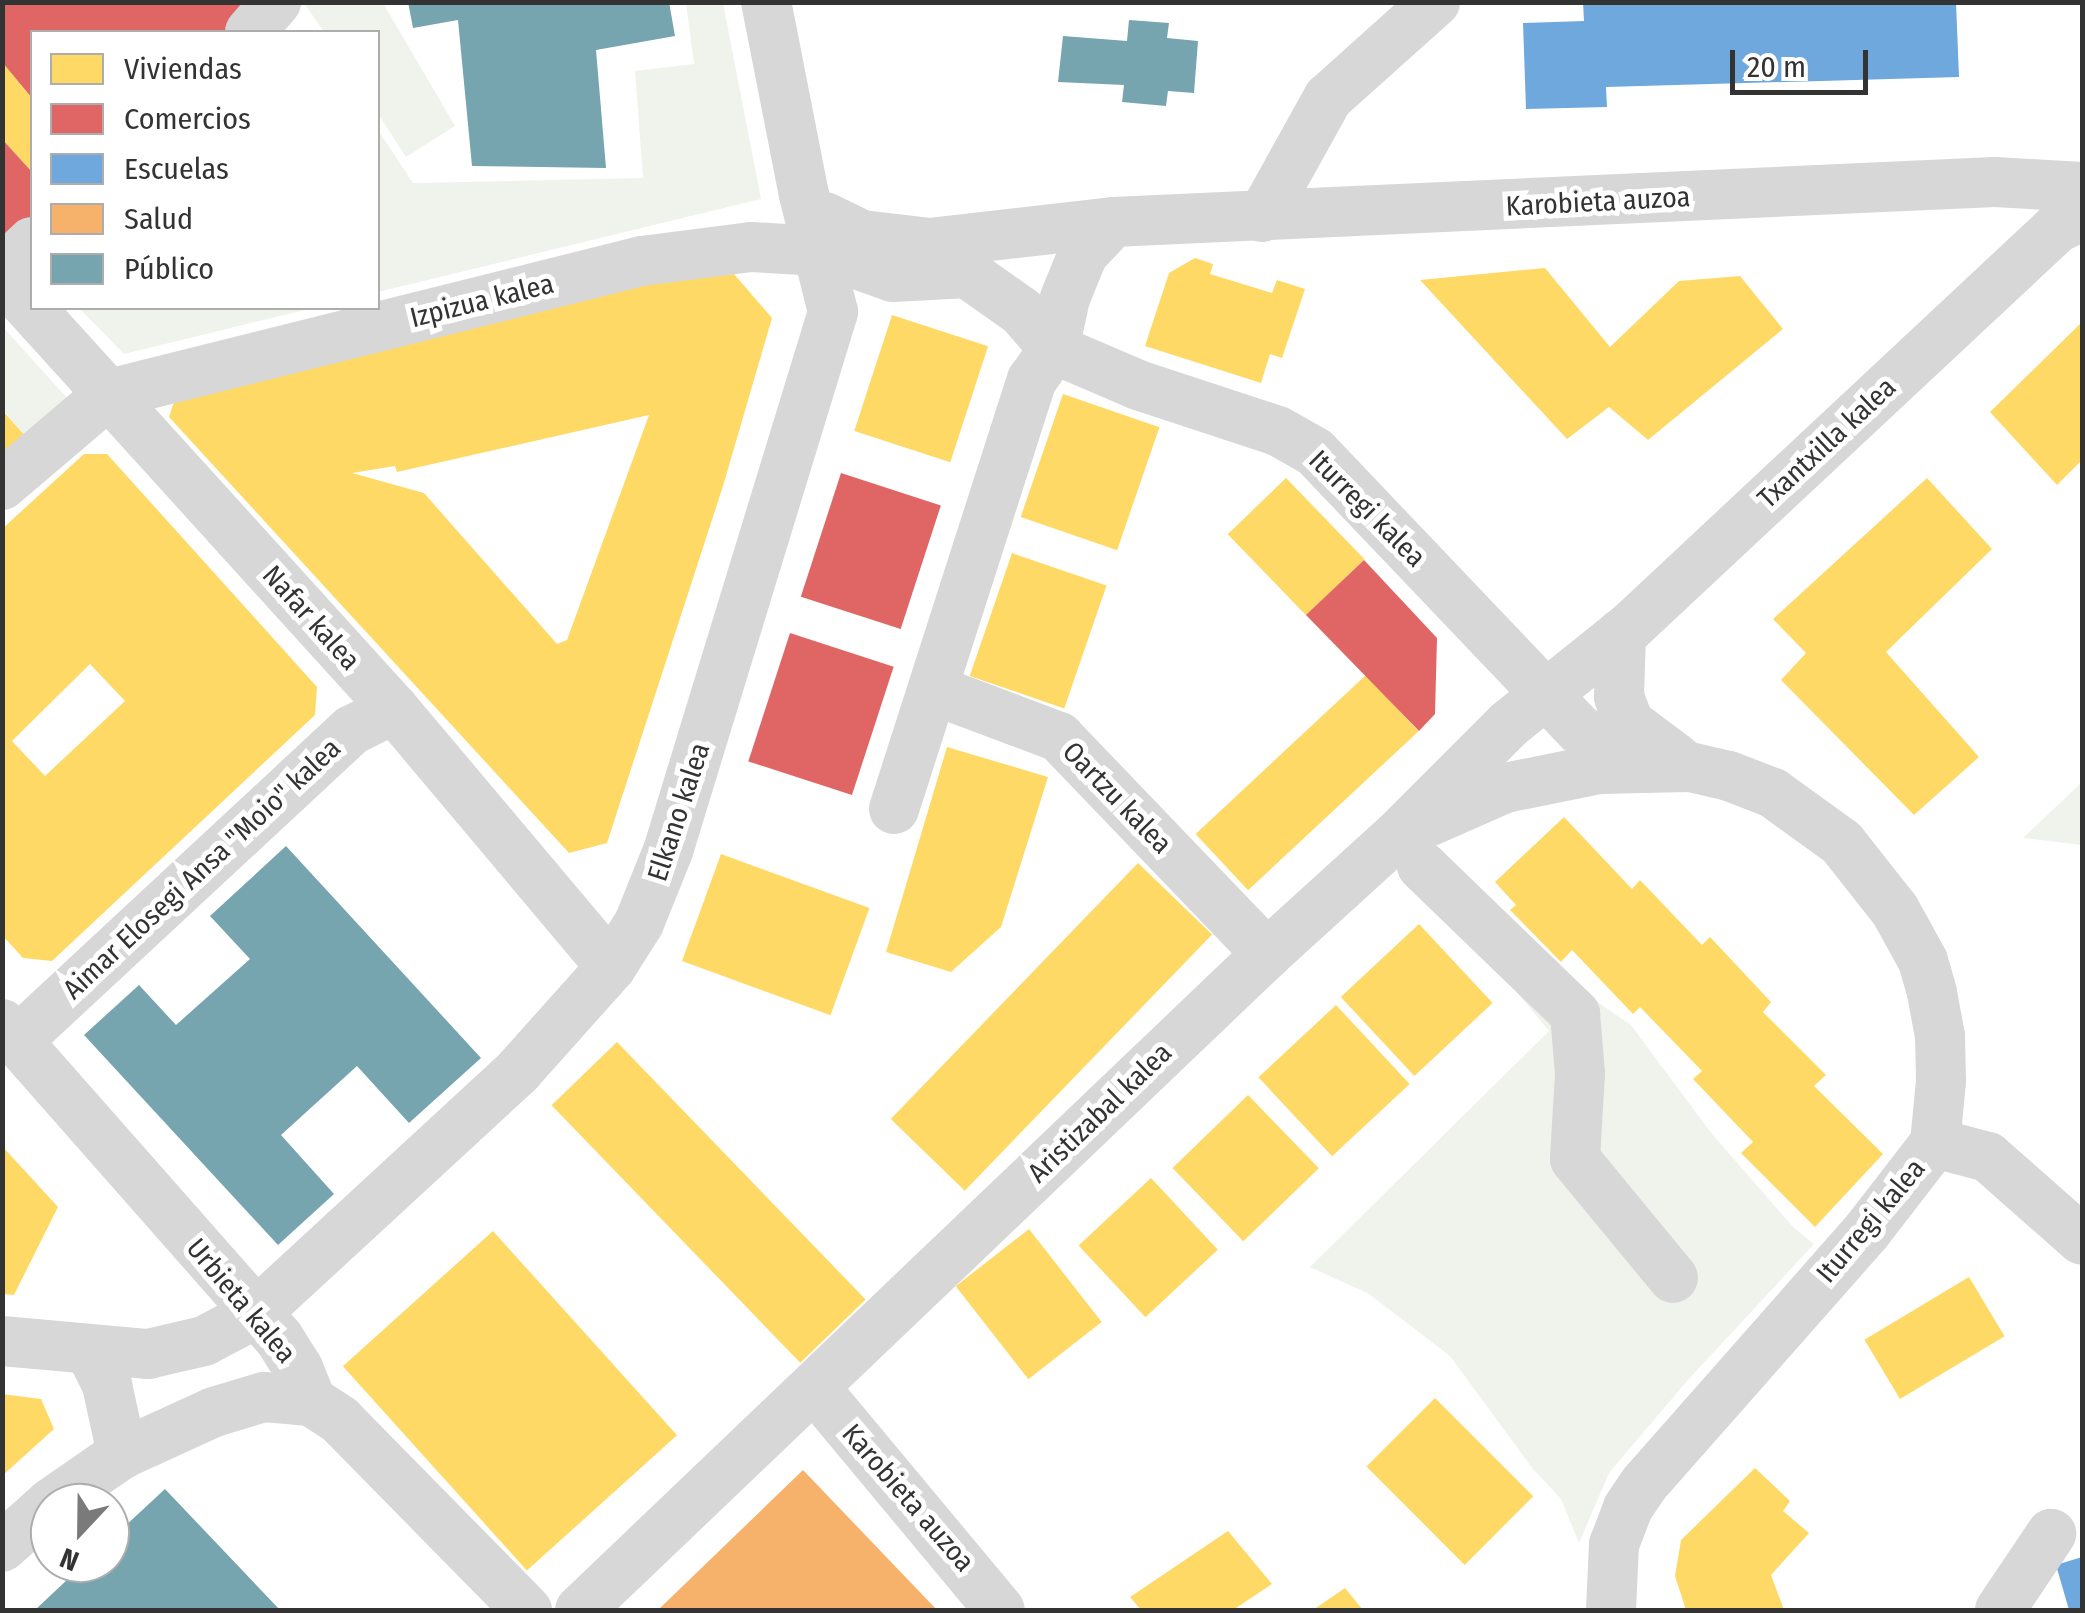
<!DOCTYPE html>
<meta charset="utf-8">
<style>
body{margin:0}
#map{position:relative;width:2085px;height:1613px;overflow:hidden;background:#fff;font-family:"Fira Sans Condensed",sans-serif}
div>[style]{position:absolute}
.green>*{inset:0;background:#f0f3ec}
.homes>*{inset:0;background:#ffd966;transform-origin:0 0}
.shops>*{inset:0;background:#e06666;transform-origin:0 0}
.schools>*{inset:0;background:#6fa8dc}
.health>*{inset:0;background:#f6b26b}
.public>*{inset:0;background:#76a5af}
.minor>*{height:50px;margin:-25px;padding:0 25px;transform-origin:25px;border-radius:25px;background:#d7d7d7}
span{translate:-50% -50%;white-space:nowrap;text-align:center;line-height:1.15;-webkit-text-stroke:10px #fff;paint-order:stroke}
.street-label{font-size:28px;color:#333}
.frame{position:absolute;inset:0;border:5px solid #333;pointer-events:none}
.legend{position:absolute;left:30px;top:30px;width:350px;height:280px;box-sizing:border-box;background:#fff;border:2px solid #adadad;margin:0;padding:12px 18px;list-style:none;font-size:30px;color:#333}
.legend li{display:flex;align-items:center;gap:20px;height:50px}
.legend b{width:50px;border:2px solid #adadad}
.north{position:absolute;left:30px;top:1483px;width:100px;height:100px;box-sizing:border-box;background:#fff;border:2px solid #adadad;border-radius:50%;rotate:202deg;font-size:28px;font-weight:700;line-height:40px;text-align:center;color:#333}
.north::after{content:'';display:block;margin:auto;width:35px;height:45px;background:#7a7a7a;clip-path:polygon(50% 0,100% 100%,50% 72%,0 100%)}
.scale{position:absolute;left:1730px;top:50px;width:138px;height:45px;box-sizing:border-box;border:5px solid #333;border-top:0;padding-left:12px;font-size:30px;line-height:35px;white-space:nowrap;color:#333;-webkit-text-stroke:8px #fff;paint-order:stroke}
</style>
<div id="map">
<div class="green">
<div style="clip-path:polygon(304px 3px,383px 3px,455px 126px,406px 157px,378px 114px,378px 32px,324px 32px)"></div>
<div style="clip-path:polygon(686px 3px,723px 3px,761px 199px,378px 292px,378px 130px,413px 183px,643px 178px,635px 71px,694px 64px)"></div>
<div style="clip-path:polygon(79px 308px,313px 308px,124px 354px)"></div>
<div style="clip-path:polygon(2px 326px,68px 399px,26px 437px,3px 410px)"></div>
<div style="clip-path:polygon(2082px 782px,2082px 845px,2023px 838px)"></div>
<div style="clip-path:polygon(1485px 954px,1583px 992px,1631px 1025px,1712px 1134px,1794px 1228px,1814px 1244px,1687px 1381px,1609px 1473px,1579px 1543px,1561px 1499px,1533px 1469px,1450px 1356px,1369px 1294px,1310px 1267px,1549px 1031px)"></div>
</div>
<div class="homes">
<div style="clip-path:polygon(2px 62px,32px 98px,32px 172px,2px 139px)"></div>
<div style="clip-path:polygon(1195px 258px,1213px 264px,1210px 274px,1272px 293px,1277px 280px,1305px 289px,1282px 358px,1270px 354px,1261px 383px,1145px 346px,1169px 273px)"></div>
<div style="clip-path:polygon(1545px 268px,1610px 347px,1679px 281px,1740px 276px,1783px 329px,1648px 440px,1609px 407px,1567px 439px,1420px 280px)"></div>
<div style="clip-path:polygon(evenodd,734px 274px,772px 318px,723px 486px,607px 843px,569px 853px,169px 417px,179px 386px,614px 285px,734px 274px,649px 415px,567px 640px,557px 644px,424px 493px,352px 473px,395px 466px,397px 472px,649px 415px)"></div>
<div style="left:892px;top:315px;width:101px;height:122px;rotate:18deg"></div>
<div style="clip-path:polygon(2082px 322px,2082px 460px,2057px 485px,1990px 412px)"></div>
<div style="left:1063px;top:394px;width:102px;height:130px;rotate:19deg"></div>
<div style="clip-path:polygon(2px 410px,26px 437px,2px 458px)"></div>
<div style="clip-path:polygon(evenodd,84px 454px,107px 454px,317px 687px,315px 715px,52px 961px,23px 958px,2px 935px,2px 529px,84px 454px,90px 664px,125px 701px,45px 776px,12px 741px,90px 664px)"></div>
<div style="left:1286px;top:478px;width:113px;height:81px;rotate:46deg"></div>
<div style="clip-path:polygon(1927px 478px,1992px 549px,1886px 652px,1979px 757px,1914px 815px,1781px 680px,1806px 653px,1773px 619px)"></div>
<div style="left:1012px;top:553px;width:100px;height:130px;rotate:19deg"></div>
<div style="left:1366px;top:675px;width:77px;height:233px;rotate:47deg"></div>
<div style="clip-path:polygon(947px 747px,1048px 777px,1001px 927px,951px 972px,886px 952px)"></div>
<div style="clip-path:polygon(1564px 817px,1632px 889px,1640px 880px,1702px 945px,1710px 937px,1771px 1002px,1763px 1012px,1826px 1075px,1814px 1086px,1883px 1154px,1815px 1227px,1741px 1153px,1753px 1142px,1693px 1079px,1702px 1071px,1640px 1007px,1633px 1014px,1572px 950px,1561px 962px,1510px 910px,1516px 905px,1495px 882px)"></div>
<div style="left:721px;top:854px;width:158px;height:114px;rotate:20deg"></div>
<div style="left:1138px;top:863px;width:103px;height:356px;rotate:44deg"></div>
<div style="left:1419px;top:924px;width:108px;height:107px;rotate:47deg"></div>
<div style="left:1336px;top:1005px;width:108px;height:106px;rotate:47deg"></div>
<div style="left:617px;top:1042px;width:358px;height:91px;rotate:46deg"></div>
<div style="left:1248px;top:1095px;width:102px;height:105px;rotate:46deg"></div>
<div style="clip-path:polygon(2px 1146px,58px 1207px,14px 1295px,2px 1294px)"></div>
<div style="left:1151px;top:1178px;width:98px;height:99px;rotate:47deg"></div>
<div style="left:1029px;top:1229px;width:118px;height:93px;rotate:52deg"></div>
<div style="left:493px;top:1231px;width:275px;height:202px;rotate:48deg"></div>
<div style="left:1969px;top:1277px;width:69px;height:122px;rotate:59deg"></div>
<div style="clip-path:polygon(2px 1394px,41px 1399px,54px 1429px,2px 1476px)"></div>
<div style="left:1435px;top:1398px;width:139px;height:97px;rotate:45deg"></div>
<div style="clip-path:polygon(1755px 1468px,1790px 1501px,1783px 1511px,1809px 1533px,1771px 1575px,1784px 1610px,1686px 1610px,1675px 1576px,1681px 1540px)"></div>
<div style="clip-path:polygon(1228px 1531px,1272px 1584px,1233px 1610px,1141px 1610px,1130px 1597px)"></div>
<div style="clip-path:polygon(1345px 1588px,1363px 1610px,1313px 1610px)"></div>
</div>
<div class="shops">
<div style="clip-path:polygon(2px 2px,267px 2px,240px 32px,32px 32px,32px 98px,2px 62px)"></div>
<div style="clip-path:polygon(2px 139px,32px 172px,32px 226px,2px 255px)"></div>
<div style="left:841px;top:473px;width:105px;height:130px;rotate:18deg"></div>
<div style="clip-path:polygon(1364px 560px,1437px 638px,1435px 714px,1419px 731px,1306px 615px)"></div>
<div style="left:790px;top:633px;width:109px;height:135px;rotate:18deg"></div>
</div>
<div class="schools">
<div style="clip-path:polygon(1583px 2px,1956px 2px,1959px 77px,1606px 87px,1607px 107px,1526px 109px,1523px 23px,1584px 21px)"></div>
<div style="clip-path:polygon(2082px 1557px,2082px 1610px,2069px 1610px,2056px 1565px)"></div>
</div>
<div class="health">
<div style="clip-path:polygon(803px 1470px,937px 1610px,658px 1610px)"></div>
</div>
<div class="public">
<div style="clip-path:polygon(408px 2px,669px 2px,675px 36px,596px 50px,606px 168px,472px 166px,458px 20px,413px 28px)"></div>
<div style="clip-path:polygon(1129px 20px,1169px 23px,1167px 38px,1198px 41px,1194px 93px,1168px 91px,1166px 106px,1122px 102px,1124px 85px,1058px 82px,1063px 36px,1127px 41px)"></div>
<div style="clip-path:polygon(286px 846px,481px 1058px,409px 1123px,357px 1066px,281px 1135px,334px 1194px,278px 1245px,84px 1035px,139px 985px,176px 1025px,250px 959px,210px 916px)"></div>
<div style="clip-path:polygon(165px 1489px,280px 1610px,35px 1610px,85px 1563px,110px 1563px,110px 1540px)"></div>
</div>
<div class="minor">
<div style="left:250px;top:32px;width:40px;rotate:-49deg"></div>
<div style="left:825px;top:217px;width:41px;rotate:25.9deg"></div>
<div style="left:862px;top:235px;width:67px;rotate:6.8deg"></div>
<div style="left:929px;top:243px;width:185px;rotate:-6.5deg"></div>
<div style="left:1113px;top:222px;width:883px;rotate:-2.6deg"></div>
<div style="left:1995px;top:182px;width:87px;rotate:3.3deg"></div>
<div style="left:1262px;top:217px;width:136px;rotate:-61deg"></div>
<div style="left:1328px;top:98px;width:144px;rotate:-41.9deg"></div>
<div style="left:2px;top:270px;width:41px;rotate:-43deg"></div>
<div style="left:2px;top:277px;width:583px;rotate:47.78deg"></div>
<div style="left:394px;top:709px;width:337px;rotate:49.9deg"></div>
<div style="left:2px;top:485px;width:140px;rotate:-40.4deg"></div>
<div style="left:109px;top:394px;width:549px;rotate:-14.01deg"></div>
<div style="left:642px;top:261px;width:110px;rotate:-7.3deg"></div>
<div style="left:751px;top:247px;width:69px;rotate:3.3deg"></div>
<div style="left:820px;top:251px;width:77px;rotate:19.6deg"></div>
<div style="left:893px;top:277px;width:74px;rotate:-3.1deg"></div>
<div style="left:967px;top:273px;width:67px;rotate:35.3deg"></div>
<div style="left:1022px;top:312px;width:49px;rotate:49.1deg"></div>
<div style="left:1054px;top:349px;width:91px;rotate:23.2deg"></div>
<div style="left:1138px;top:385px;width:147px;rotate:18.2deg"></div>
<div style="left:1278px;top:431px;width:43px;rotate:29.6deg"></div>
<div style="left:1315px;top:452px;width:384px;rotate:46.4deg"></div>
<div style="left:1580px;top:730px;width:76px;rotate:27.6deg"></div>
<div style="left:1621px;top:634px;width:63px;rotate:91.8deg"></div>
<div style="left:1619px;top:697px;width:28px;rotate:69deg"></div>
<div style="left:1629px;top:723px;width:60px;rotate:36.9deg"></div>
<div style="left:934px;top:690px;width:134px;rotate:20.6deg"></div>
<div style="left:1059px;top:737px;width:301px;rotate:46.2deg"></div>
<div style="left:894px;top:809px;width:451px;rotate:-72.2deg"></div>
<div style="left:1032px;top:380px;width:38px;rotate:-55deg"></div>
<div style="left:1054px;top:349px;width:52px;rotate:-77.8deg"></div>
<div style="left:1065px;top:298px;width:48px;rotate:-67.8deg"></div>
<div style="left:1083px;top:254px;width:44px;rotate:-46.8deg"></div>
<div style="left:1428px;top:822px;width:84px;rotate:-23.8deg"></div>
<div style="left:1505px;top:788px;width:96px;rotate:-11.4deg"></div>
<div style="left:1599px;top:769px;width:91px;rotate:-1.3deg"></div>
<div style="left:1690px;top:767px;width:40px;rotate:13deg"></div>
<div style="left:1729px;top:776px;width:47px;rotate:21.1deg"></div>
<div style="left:1773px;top:793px;width:85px;rotate:35.9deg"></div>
<div style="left:1842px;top:843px;width:85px;rotate:51.7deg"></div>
<div style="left:1895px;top:910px;width:58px;rotate:61.2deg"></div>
<div style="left:1923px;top:961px;width:33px;rotate:74deg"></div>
<div style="left:1932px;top:993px;width:44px;rotate:79.5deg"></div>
<div style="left:1940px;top:1036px;width:45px;rotate:88.7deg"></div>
<div style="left:1941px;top:1081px;width:62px;rotate:95.5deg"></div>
<div style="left:1935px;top:1143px;width:111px;rotate:127.7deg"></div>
<div style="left:1867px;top:1231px;width:337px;rotate:131.4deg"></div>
<div style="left:1644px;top:1484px;width:29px;rotate:124deg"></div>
<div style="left:1628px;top:1508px;width:39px;rotate:111deg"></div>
<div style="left:1614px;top:1544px;width:66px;rotate:92.6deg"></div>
<div style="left:1422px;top:866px;width:213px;rotate:44deg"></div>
<div style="left:1575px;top:1014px;width:60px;rotate:85.2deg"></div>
<div style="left:1580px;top:1074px;width:85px;rotate:93.4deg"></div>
<div style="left:1575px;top:1159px;width:154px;rotate:50.5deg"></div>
<div style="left:2px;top:1024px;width:419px;rotate:48.6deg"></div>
<div style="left:279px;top:1338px;width:36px;rotate:58deg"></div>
<div style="left:298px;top:1368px;width:35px;rotate:68deg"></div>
<div style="left:311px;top:1401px;width:35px;rotate:33deg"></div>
<div style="left:340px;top:1420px;width:267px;rotate:45.5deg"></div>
<div style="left:17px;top:1041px;width:457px;rotate:-42.9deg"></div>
<div style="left:352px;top:730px;width:47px;rotate:-26.6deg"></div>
<div style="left:1935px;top:1143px;width:55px;rotate:14.8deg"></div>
<div style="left:1988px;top:1157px;width:125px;rotate:41.4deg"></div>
<div style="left:2px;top:1341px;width:147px;rotate:5.1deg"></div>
<div style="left:148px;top:1354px;width:57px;rotate:-13.1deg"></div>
<div style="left:204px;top:1341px;width:58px;rotate:-27.9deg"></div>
<div style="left:255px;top:1314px;width:359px;rotate:-42.7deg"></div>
<div style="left:519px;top:1070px;width:138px;rotate:-48.2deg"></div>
<div style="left:611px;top:967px;width:52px;rotate:-57.5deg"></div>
<div style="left:639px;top:923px;width:78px;rotate:-68.1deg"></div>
<div style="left:668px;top:851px;width:564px;rotate:-72.98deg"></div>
<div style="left:833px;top:312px;width:121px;rotate:-103.9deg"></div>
<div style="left:804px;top:195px;width:197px;rotate:-101.1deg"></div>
<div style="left:91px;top:1353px;width:36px;rotate:63deg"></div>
<div style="left:107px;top:1385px;width:71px;rotate:77.7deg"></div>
<div style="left:814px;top:1387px;width:290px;rotate:50.2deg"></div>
<div style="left:51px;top:1503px;width:86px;rotate:-34.6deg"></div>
<div style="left:122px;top:1454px;width:101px;rotate:-24.5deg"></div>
<div style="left:214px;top:1412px;width:52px;rotate:-16.7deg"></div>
<div style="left:264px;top:1397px;width:47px;rotate:4.9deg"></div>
<div style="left:2px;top:1547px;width:64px;rotate:-41.9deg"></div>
<div style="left:580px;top:1610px;width:950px;rotate:-43.68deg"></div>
<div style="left:1267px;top:954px;width:177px;rotate:-42.3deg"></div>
<div style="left:1398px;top:835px;width:157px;rotate:-45deg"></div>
<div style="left:1509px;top:724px;width:155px;rotate:-38.7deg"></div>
<div style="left:1630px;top:627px;width:584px;rotate:-43.06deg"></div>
<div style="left:2057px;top:228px;width:28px;rotate:-26deg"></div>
<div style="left:2000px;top:1610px;width:92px;rotate:-56.1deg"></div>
</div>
<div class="street-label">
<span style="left:1598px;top:202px;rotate:-3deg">Karobieta auzoa</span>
<span style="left:482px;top:301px;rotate:-14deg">Izpizua kalea</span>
<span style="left:1827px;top:443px;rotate:-43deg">Txantxilla kalea</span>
<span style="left:1367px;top:509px;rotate:45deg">Iturregi kalea</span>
<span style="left:311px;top:618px;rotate:48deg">Nafar kalea</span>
<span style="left:1117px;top:798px;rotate:46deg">Oartzu kalea</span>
<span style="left:679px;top:812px;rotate:-72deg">Elkano kalea</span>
<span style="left:202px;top:869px;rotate:-43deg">Aimar Elosegi Ansa "Moio" kalea</span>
<span style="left:1100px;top:1113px;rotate:-44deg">Aristizabal kalea</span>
<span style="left:1871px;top:1221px;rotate:-50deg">Iturregi kalea</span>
<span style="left:241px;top:1301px;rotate:50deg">Urbieta kalea</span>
<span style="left:908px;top:1498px;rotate:49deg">Karobieta auzoa</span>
</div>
<div class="frame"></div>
<ul class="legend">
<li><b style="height:28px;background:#ffd966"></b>Viviendas</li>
<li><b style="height:28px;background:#e06666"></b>Comercios</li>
<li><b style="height:28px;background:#6fa8dc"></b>Escuelas</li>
<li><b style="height:28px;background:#f6b26b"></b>Salud</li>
<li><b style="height:28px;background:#76a5af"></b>Público</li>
</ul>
<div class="north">N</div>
<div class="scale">20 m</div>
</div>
